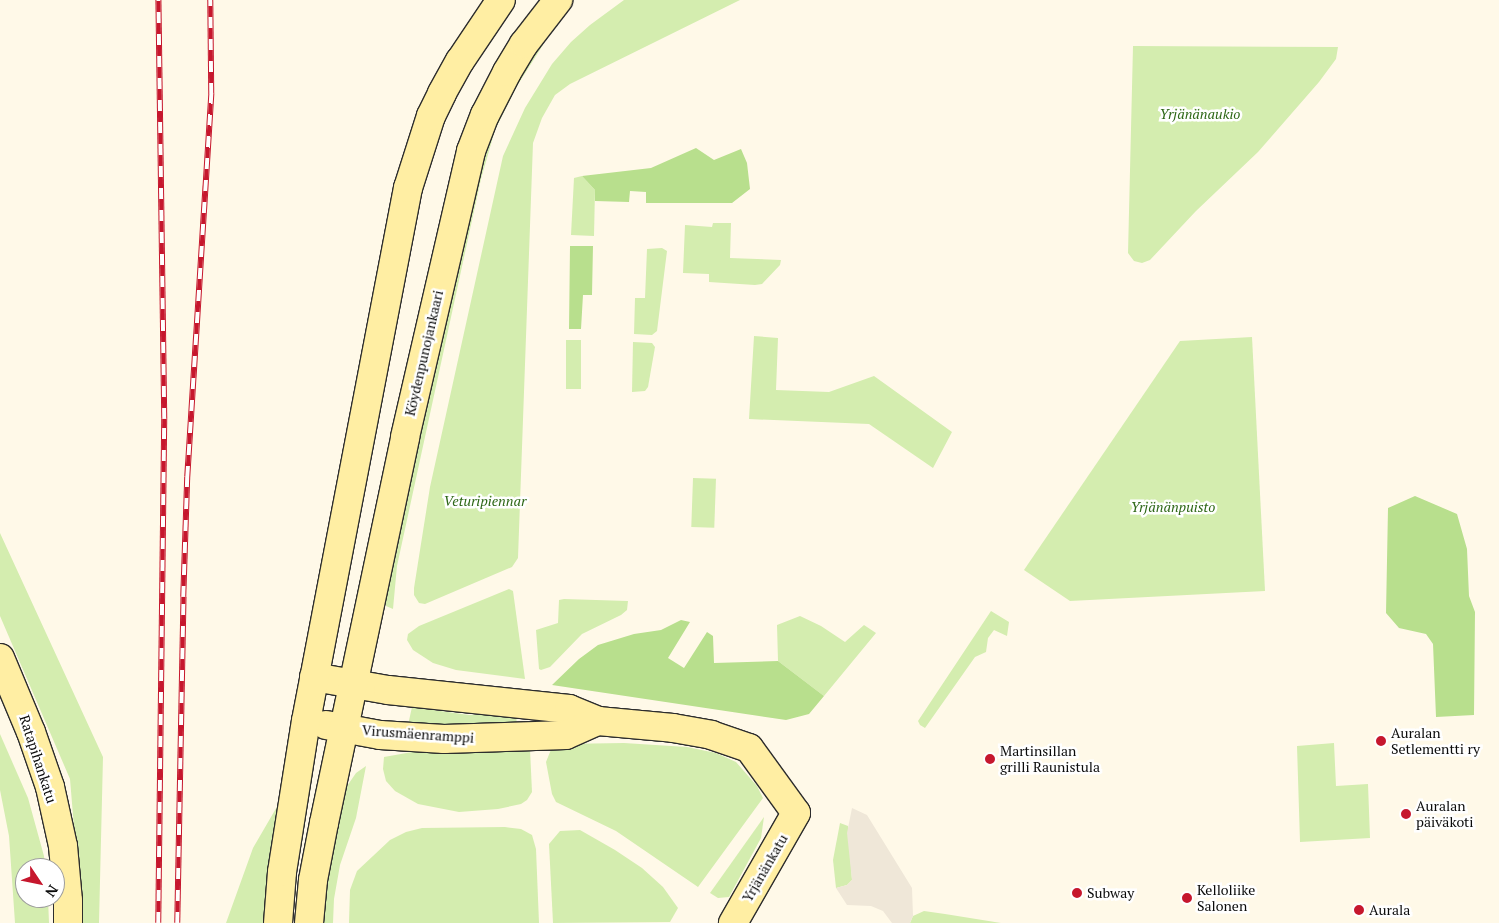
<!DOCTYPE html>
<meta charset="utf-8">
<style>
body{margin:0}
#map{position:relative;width:1499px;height:923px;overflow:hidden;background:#fff9e8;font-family:"PT Serif",serif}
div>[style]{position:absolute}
.green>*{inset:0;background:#d4edaf;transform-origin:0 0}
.forest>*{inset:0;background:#b8df8d}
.plaza>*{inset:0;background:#efe7d8}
.roads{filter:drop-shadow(1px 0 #2d2d2d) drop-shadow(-1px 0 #2d2d2d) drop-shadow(0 1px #2d2d2d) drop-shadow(0 -1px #2d2d2d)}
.secondary>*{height:28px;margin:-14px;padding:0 14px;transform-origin:14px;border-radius:14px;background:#ffeea3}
.rail>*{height:5.5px;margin-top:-2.75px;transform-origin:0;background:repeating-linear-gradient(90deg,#fff 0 11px,#c6172d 0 22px);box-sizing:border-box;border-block:1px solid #c6172d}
.dots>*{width:14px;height:14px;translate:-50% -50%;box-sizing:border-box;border:2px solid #fff;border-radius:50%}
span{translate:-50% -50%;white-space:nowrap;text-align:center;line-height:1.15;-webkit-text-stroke:5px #fff;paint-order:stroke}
.park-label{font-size:14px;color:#2d6716;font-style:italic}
.street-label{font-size:14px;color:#0b0b0b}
.poi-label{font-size:14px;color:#0b0b0b}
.left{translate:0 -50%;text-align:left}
.north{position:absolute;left:15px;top:858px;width:50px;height:50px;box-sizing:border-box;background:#fff;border:1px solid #9d9d9d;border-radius:50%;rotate:124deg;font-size:14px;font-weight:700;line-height:20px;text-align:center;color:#0b0b0b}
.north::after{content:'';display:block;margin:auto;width:18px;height:22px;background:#c6172d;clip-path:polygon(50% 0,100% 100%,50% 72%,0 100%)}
</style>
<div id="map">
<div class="green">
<div style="clip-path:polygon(624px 0,740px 0,570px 84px,555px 95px,542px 118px,533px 143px,518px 558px,512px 567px,425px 604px,419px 603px,414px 595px,414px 588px,430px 487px,503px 156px,525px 108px,552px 64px,571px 42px,590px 25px)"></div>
<div style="clip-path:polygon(536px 40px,543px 45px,517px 86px,495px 130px,481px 179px,397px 566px,393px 609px,386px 606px,386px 592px,395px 534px,488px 126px)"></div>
<div style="clip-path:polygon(1133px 46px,1338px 47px,1336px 59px,1319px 82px,1258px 152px,1196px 211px,1150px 260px,1142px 263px,1134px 261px,1128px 253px)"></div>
<div style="clip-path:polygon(582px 176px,595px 190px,594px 236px,571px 235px,574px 178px)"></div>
<div style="clip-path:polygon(713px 223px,731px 223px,730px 258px,781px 260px,780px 265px,762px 284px,755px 285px,709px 282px,709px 274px,683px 273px,685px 225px,712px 227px)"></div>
<div style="clip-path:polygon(662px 248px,667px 251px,657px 331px,652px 335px,634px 334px,635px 298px,645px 298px,647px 249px)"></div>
<div style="clip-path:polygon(754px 336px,778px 338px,776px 390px,829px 392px,874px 376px,952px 432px,933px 468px,869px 424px,749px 419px)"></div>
<div style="clip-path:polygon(1252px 337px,1265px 591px,1070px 601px,1024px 570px,1180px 341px)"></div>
<div style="left:566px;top:340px;width:15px;height:49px"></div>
<div style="clip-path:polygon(633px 342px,652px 343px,655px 347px,648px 387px,645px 391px,632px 392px)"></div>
<div style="left:693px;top:478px;width:23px;height:49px;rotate:2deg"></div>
<div style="clip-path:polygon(0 533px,103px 757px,99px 923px,82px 923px,70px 779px,0 616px)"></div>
<div style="clip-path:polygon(509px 589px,513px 591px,525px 679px,456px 670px,433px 663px,413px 650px,407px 640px,408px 634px,419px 626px)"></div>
<div style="clip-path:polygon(564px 599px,628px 601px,627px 610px,621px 615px,582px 634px,550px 667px,541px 670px,539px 669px,536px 630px,558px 623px,559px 600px)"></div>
<div style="clip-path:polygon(991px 611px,1009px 622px,1007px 636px,994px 630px,988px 638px,986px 652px,975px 657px,925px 728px,920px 725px,918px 721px)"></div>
<div style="clip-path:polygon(800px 616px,821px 626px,845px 642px,864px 625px,876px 633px,824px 696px,778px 661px,777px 625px)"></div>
<div style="clip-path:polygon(412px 707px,469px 715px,516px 713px,517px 727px,408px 725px)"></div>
<div style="clip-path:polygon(0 734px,28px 798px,44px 856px,45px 868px,25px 868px,25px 898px,48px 898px,49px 923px,15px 923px,9px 836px,0 790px)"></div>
<div style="clip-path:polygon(624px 743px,687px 747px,716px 753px,736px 762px,757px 786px,763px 798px,698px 887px,616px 831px,556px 802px,552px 794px,546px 762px,552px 747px,561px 744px)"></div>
<div style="clip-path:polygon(1334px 743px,1336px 786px,1368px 784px,1370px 838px,1300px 842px,1297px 746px)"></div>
<div style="clip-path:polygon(429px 749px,530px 749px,532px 792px,527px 800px,521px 804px,498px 809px,459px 812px,418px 804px,395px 791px,386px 781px,383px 769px,384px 757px)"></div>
<div style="clip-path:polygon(366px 766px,356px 818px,340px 865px,334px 899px,333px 923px,320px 923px,327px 852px,345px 789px,356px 773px)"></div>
<div style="clip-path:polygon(278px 805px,268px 885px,267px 923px,226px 923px,253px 848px)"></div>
<div style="clip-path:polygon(764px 817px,761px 838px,729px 897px,718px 898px,710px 893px)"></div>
<div style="clip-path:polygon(840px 823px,848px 826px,852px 880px,847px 885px,836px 888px,833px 860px)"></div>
<div style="clip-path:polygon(505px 827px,521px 829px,532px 835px,536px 849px,539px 923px,349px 923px,350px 890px,357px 871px,390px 840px,406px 832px,422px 828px)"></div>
<div style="clip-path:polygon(580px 830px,615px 850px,642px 868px,663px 887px,678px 908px,670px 922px,553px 923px,549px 844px,560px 831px)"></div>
<div style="clip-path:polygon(924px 911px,945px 914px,1001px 923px,910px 923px,913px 916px)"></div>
</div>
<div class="forest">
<div style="clip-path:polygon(696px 148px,714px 160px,741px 149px,747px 163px,750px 189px,732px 203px,646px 203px,646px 192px,630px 191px,629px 202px,595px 201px,595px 190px,582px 176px,651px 168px)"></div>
<div style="clip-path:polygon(570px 246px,593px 246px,592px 295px,583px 295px,581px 329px,569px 329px)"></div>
<div style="clip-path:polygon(1415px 496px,1457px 514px,1467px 549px,1469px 596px,1475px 612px,1474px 715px,1436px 717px,1433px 644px,1426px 634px,1399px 628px,1386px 613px,1388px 508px)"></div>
<div style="clip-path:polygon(681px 620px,690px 622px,668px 658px,684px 668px,707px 632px,713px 636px,714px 663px,778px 661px,824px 696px,809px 714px,786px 720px,552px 685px,579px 659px,598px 645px,634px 634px,661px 630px)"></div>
</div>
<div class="plaza">
<div style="clip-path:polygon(852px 808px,867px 815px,912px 888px,913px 916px,910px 923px,892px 923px,883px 911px,871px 906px,847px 905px,836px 888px,847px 885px,852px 880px,847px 833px)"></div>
</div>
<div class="roads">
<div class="secondary">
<div style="left:0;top:658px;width:80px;rotate:67.3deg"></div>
<div style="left:31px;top:732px;width:58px;rotate:70.9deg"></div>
<div style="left:50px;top:787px;width:60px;rotate:77.6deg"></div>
<div style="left:63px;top:846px;width:55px;rotate:84.8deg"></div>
<div style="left:68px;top:901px;width:22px;rotate:90deg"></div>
<div style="left:314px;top:677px;width:75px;rotate:10deg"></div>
<div style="left:388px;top:690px;width:182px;rotate:6deg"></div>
<div style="left:569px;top:709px;width:31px;rotate:22deg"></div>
<div style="left:598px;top:721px;width:75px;rotate:5.3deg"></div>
<div style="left:673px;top:728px;width:39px;rotate:10deg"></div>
<div style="left:711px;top:735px;width:40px;rotate:18.9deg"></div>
<div style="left:749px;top:748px;width:80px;rotate:54.1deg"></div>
<div style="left:796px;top:813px;width:127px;rotate:119.8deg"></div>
<div style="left:326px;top:725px;width:55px;rotate:10.5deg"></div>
<div style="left:380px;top:735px;width:64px;rotate:3.6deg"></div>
<div style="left:444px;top:739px;width:122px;rotate:-1.9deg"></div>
<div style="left:566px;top:735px;width:35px;rotate:-24deg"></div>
<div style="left:278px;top:923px;width:51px;rotate:-85.5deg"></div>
<div style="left:282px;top:872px;width:153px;rotate:-81deg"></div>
<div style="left:306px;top:721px;width:543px;rotate:-79.17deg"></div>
<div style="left:408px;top:188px;width:76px;rotate:-72.3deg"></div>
<div style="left:431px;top:116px;width:25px;rotate:-64deg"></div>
<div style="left:442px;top:93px;width:37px;rotate:-61deg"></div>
<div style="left:460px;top:61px;width:73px;rotate:-56.1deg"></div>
<div style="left:309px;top:923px;width:43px;rotate:-84.7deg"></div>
<div style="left:313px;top:880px;width:58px;rotate:-79.1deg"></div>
<div style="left:324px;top:823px;width:394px;rotate:-78.1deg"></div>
<div style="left:405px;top:437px;width:294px;rotate:-77deg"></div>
<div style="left:471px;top:151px;width:39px;rotate:-69deg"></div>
<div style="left:485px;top:115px;width:48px;rotate:-62.9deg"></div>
<div style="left:507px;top:72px;width:33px;rotate:-59deg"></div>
<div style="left:524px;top:44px;width:56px;rotate:-52.3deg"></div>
</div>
</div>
<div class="rail">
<div style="left:158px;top:923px;width:504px;rotate:-89.32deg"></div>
<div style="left:164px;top:419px;width:419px;rotate:-90.8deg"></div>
<div style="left:177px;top:923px;width:326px;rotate:-88.9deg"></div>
<div style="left:183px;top:597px;width:120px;rotate:-88.1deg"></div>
<div style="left:187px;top:477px;width:384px;rotate:-86.4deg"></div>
<div style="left:211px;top:94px;width:94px;rotate:-90.6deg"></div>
</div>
<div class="dots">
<div style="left:1381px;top:741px;background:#c6172d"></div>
<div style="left:990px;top:759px;background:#c6172d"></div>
<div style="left:1406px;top:814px;background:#c6172d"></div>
<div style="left:1077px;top:893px;background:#c6172d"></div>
<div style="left:1187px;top:898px;background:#c6172d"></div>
<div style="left:1359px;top:910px;background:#c6172d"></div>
</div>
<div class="park-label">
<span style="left:1200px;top:114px">Yrjänänaukio</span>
<span style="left:485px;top:501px">Veturipiennar</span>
<span style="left:1173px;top:507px">Yrjänänpuisto</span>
</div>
<div class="street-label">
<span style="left:424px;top:353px;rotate:-77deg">Köydenpunojankaari</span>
<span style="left:418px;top:734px;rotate:4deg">Virusmäenramppi</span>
<span style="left:38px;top:759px;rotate:72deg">Ratapihankatu</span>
<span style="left:765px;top:868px;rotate:-60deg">Yrjänänkatu</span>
</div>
<div class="poi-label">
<span class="left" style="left:1391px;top:741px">Auralan<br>Setlementti ry</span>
<span class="left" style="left:1000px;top:759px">Martinsillan<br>grilli Raunistula</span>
<span class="left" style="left:1416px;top:814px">Auralan<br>päiväkoti</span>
<span class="left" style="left:1197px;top:898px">Kelloliike<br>Salonen</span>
<span class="left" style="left:1087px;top:893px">Subway</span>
<span class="left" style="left:1369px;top:910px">Aurala</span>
</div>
<div class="north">N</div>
</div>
